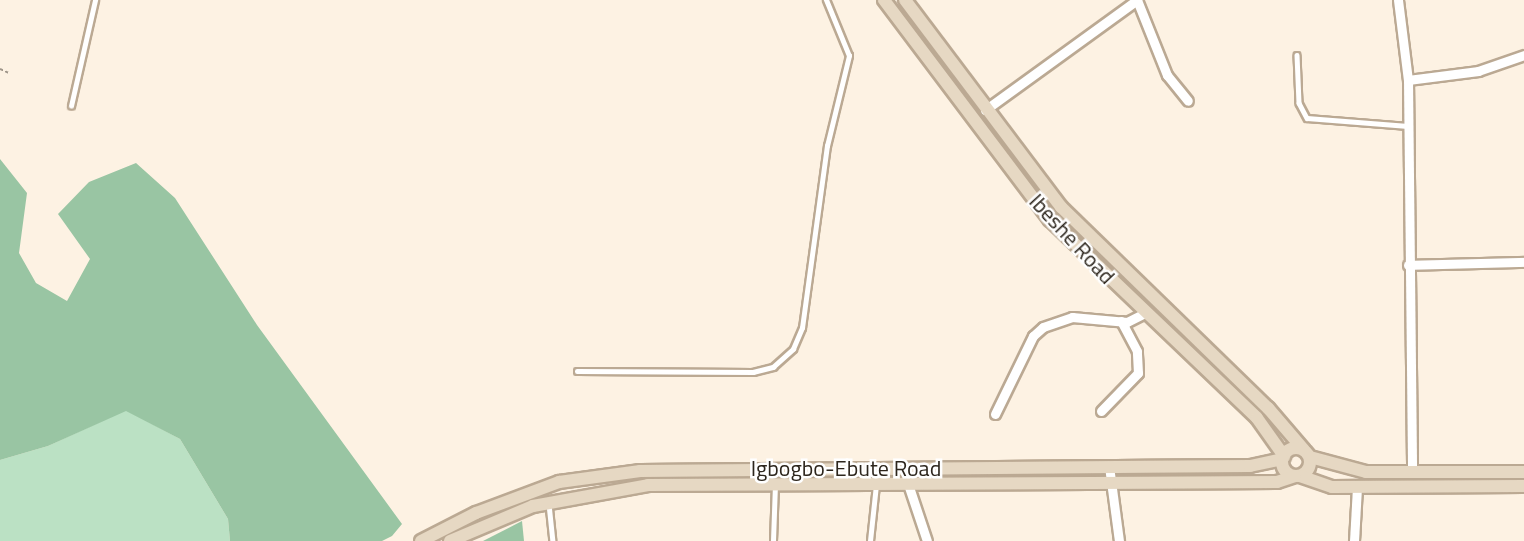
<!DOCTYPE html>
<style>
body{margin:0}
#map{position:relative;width:1524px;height:541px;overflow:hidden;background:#fdf2e3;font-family:"Titillium Web",sans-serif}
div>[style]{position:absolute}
.green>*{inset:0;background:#bbe1c4}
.forest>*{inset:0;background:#99c5a3}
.path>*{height:2px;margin-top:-1px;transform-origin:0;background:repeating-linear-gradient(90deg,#9f968a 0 3px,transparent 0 6px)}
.roads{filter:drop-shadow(2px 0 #bba993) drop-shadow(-2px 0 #bba993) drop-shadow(0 2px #bba993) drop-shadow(0 -2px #bba993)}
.lane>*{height:4.5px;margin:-2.25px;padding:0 2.25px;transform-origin:2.25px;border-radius:2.25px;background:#fff}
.street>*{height:9px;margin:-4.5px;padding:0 4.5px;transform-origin:4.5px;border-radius:4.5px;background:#fff}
.secondary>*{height:12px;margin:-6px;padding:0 6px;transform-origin:6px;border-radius:6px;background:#e6d8c3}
.secondary>.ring{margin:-6px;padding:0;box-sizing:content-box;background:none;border:12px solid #e6d8c3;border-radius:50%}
span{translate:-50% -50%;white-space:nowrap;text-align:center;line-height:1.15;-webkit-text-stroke:5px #fff;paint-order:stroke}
.street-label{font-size:22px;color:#2d261d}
</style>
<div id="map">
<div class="green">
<div style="clip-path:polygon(126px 410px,180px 439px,228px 519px,230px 541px,0 541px,0 460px,48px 446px)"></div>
</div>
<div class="forest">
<div style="clip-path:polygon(0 159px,27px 193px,19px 253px,36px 283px,67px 301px,90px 259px,58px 214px,89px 182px,136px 163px,175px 198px,257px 325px,402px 524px,392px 536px,382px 541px,230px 541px,228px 519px,180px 439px,126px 411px,48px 446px,0 460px)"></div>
<div style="clip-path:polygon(522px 521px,524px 541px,483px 541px)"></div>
</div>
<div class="path">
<div style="left:0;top:69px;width:10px;rotate:24deg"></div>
</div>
<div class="roads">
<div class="lane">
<div style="left:1297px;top:55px;width:48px;rotate:87.6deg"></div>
<div style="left:1299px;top:103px;width:17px;rotate:62deg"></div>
<div style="left:1307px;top:118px;width:101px;rotate:4.5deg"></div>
<div style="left:71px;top:106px;width:109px;rotate:-77.2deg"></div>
<div style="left:577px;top:371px;width:176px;rotate:0.3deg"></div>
<div style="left:753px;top:372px;width:21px;rotate:-14deg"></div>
<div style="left:773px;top:367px;width:27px;rotate:-42deg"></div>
<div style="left:793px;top:349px;width:23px;rotate:-67deg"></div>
<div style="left:802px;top:328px;width:184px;rotate:-82.2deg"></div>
<div style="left:827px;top:146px;width:93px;rotate:-76.3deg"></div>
<div style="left:849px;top:56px;width:61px;rotate:-112.3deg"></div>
<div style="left:549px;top:504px;width:37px;rotate:84deg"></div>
<div style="left:773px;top:541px;width:56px;rotate:-88deg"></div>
<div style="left:870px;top:541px;width:56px;rotate:-83.9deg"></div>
</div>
<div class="street">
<div style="left:1137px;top:0;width:81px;rotate:68.2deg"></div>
<div style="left:1167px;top:75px;width:33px;rotate:51deg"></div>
<div style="left:1398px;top:0;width:81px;rotate:82.9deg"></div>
<div style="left:1408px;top:80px;width:390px;rotate:89.4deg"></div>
<div style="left:1408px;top:80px;width:71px;rotate:-7.3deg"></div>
<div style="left:1478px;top:71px;width:49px;rotate:-19.2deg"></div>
<div style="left:985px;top:110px;width:188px;rotate:-35.9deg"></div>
<div style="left:1408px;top:265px;width:116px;rotate:-1.5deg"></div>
<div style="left:1101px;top:411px;width:53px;rotate:-45.8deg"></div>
<div style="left:1138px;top:373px;width:22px;rotate:-93deg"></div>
<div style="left:1137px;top:351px;width:34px;rotate:-118deg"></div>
<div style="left:995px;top:414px;width:87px;rotate:-64deg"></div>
<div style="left:1033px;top:336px;width:13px;rotate:-42deg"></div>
<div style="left:1043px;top:327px;width:31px;rotate:-19deg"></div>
<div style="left:1072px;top:317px;width:55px;rotate:5.2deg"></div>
<div style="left:1127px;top:322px;width:20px;rotate:-27deg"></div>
<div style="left:1109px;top:466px;width:76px;rotate:82.4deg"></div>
<div style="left:908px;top:484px;width:60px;rotate:71.6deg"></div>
<div style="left:1354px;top:541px;width:54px;rotate:-86.8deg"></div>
</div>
<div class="secondary">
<div style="left:884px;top:0;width:276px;rotate:53deg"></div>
<div style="left:1050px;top:220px;width:286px;rotate:43.7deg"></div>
<div style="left:1257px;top:418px;width:47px;rotate:54.6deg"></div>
<div style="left:905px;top:0;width:259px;rotate:53deg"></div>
<div style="left:1061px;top:207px;width:289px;rotate:44.2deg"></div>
<div style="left:1268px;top:408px;width:55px;rotate:49.4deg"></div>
<div class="ring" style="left:1282px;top:448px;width:16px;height:16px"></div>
<div style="left:1310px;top:457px;width:58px;rotate:15deg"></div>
<div style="left:1366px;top:472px;width:158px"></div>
<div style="left:1300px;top:476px;width:34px;rotate:19deg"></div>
<div style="left:1332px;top:487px;width:192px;rotate:-0.3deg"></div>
<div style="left:421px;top:541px;width:62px;rotate:-27deg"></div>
<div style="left:476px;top:513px;width:89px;rotate:-20.5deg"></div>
<div style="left:559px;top:482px;width:82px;rotate:-7.7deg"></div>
<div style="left:640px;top:471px;width:610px;rotate:-0.47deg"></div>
<div style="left:1250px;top:466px;width:33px;rotate:-12deg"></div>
<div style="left:450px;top:541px;width:90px;rotate:-22.9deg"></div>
<div style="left:533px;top:506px;width:117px;rotate:-10.3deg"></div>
<div style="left:648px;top:485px;width:629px;rotate:-0.27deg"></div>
<div style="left:1277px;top:482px;width:19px;rotate:-18deg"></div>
</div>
</div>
<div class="street-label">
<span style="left:1072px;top:239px;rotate:47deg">Ibeshe Road</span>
<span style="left:846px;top:469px">Igbogbo-Ebute Road</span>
</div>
</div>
